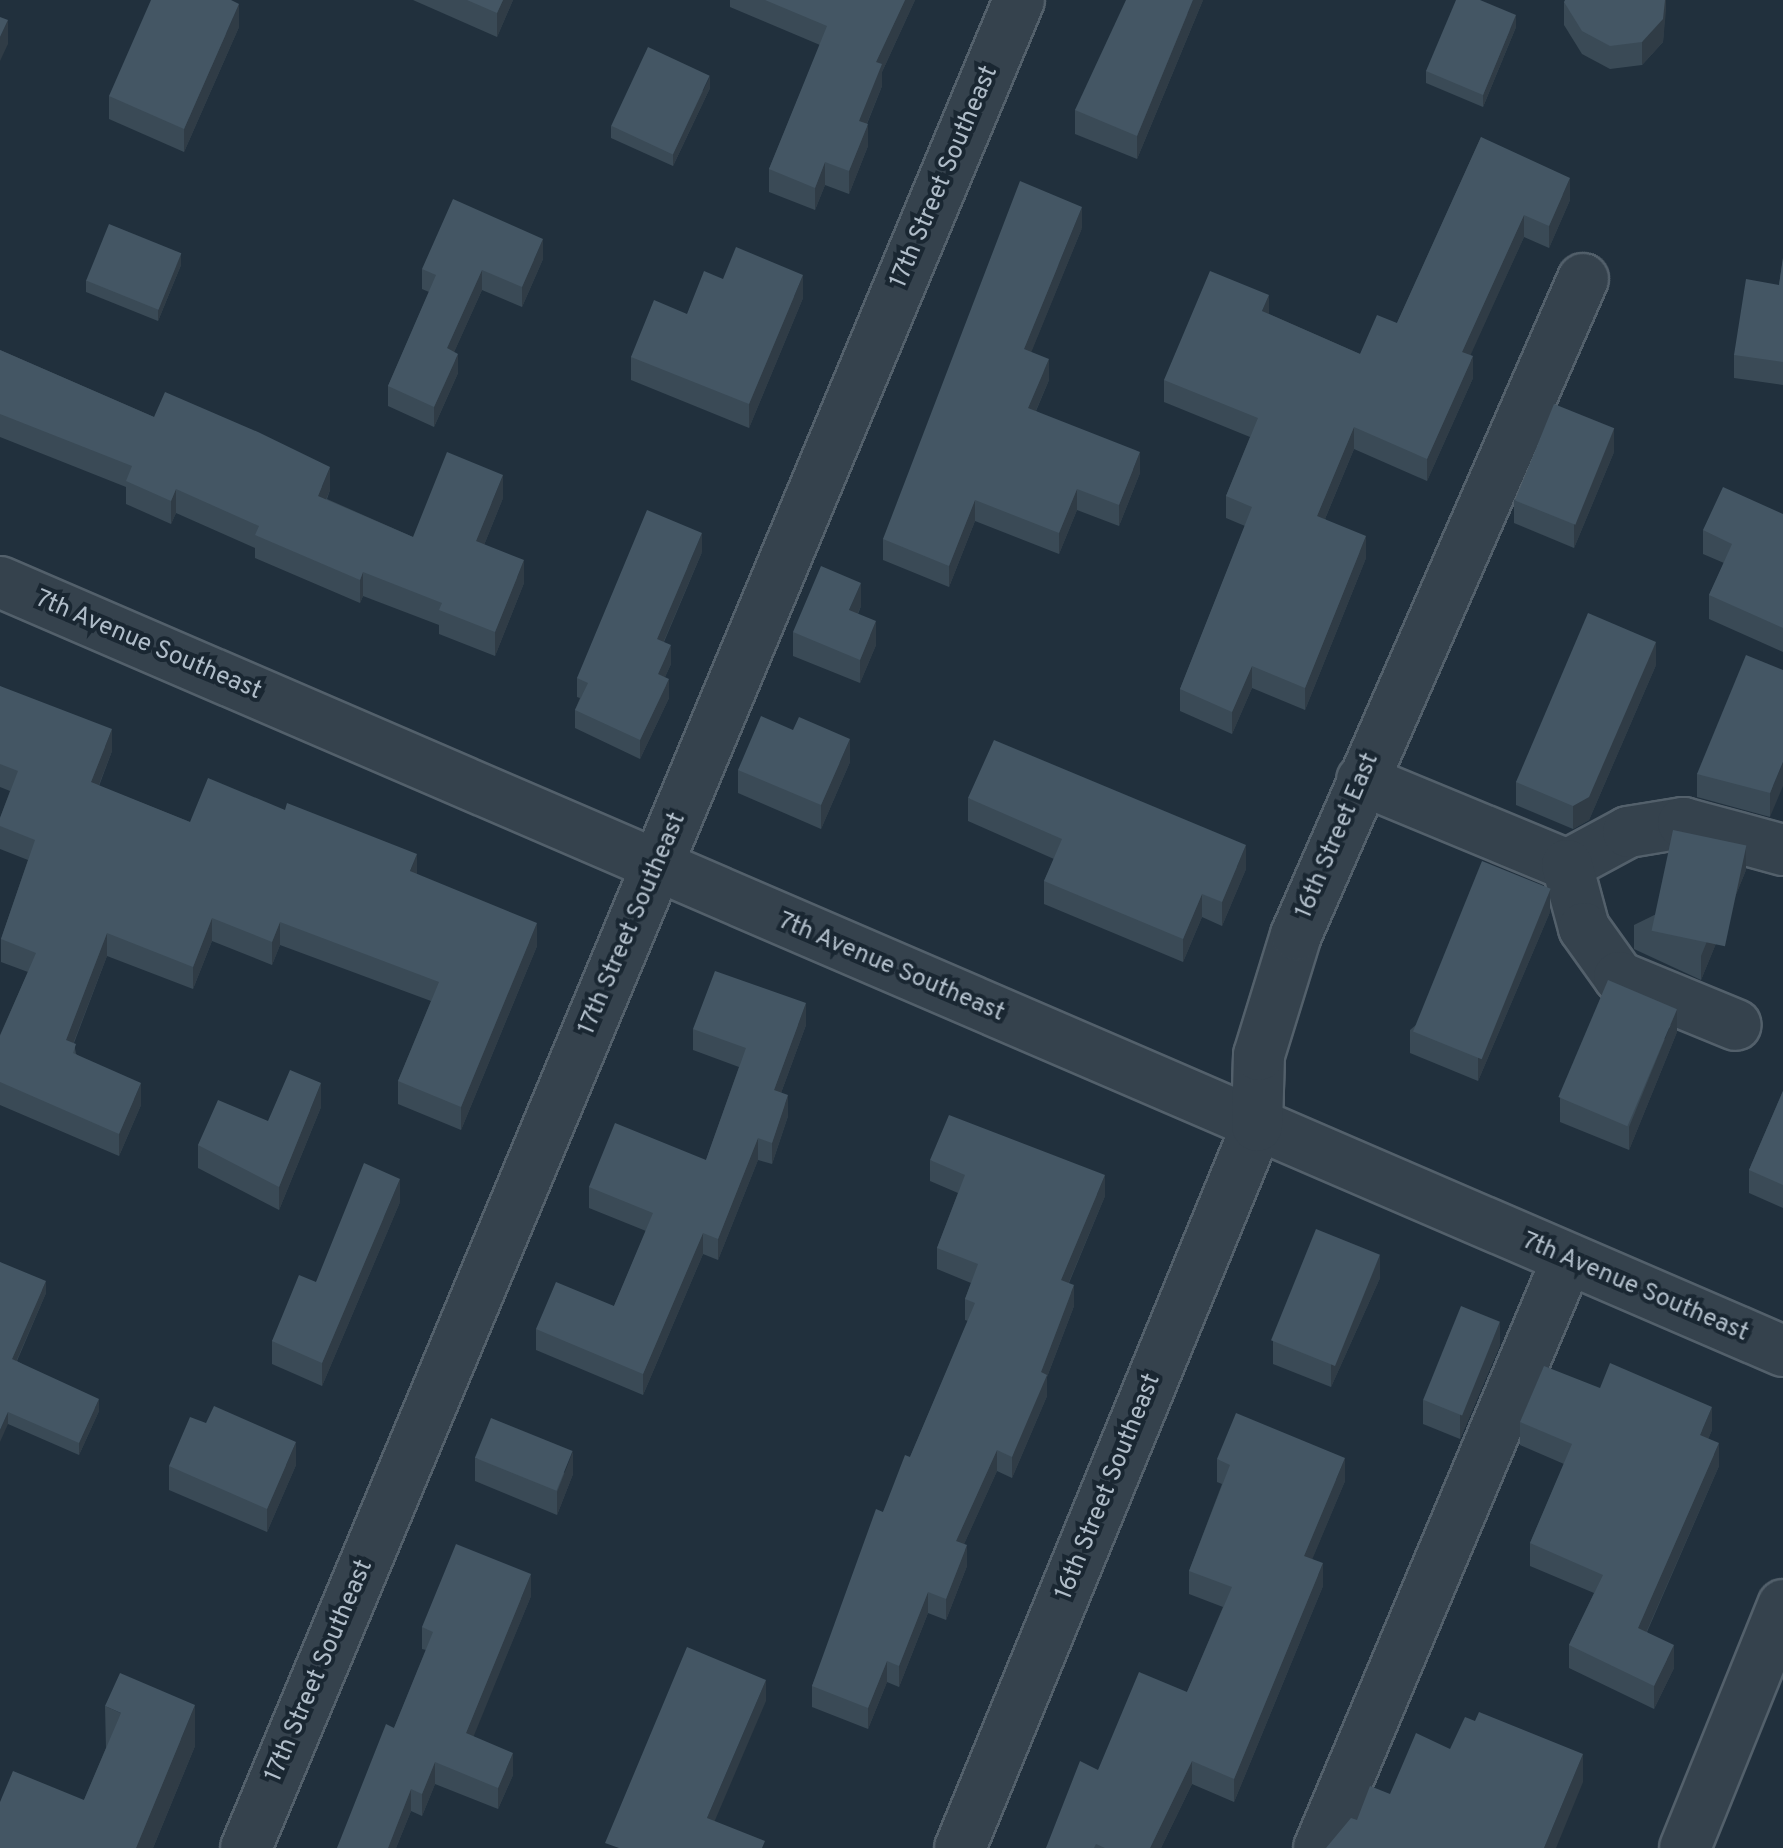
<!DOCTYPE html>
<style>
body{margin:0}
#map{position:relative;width:1783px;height:1848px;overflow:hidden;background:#21303d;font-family:Overpass,sans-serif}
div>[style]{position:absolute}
.roads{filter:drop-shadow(2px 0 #53606b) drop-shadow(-2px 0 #53606b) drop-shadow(0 2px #53606b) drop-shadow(0 -2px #53606b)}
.minor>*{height:50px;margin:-25px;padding:0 25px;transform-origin:25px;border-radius:25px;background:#35424d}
.wall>*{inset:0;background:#3a4a56}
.shaded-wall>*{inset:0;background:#303c46}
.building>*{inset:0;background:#445664;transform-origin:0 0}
span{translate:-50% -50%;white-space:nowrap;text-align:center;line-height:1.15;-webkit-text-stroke:8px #1a2732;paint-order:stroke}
.street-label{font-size:25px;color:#b0bdc9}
</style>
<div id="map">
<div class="roads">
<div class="minor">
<div style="left:0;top:582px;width:1942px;rotate:23.33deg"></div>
<div style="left:1362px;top:780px;width:222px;rotate:22.5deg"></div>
<div style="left:1567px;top:865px;width:69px;rotate:-28.4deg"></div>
<div style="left:1628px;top:832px;width:56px;rotate:-9.3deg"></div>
<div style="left:1683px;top:823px;width:104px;rotate:15.1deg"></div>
<div style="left:1567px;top:865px;width:65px;rotate:74.9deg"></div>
<div style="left:1584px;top:928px;width:60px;rotate:54.5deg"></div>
<div style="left:1619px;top:977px;width:126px;rotate:22.3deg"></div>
<div style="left:246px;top:1848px;width:2003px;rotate:-67.3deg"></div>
<div style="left:960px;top:1848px;width:781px;rotate:-67.64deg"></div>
<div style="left:1257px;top:1126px;width:71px;rotate:-88.4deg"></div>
<div style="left:1259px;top:1055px;width:126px;rotate:-72.9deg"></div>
<div style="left:1296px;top:935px;width:716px;rotate:-66.37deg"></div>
<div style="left:1319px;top:1848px;width:638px;rotate:-67.13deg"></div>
<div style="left:1685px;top:1848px;width:262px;rotate:-68deg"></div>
</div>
</div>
<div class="wall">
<div style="clip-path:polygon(413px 0,513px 0,497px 37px)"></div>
<div style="clip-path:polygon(730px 0,915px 0,882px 72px,882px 86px,867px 124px,868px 146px,849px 194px,825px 185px,815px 210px,769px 192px,769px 169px,820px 45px,730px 7px)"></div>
<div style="clip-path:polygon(1203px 0,1137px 159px,1075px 134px,1075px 110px)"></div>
<div style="clip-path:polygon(1666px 0,1663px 42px,1642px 65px,1610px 69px,1582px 54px,1564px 25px,1564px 2px)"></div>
<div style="clip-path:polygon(239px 27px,184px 152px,109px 119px,109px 96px)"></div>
<div style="clip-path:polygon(1516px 27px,1483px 107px,1426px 83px,1426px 71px)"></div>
<div style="clip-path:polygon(710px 88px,673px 166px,611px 138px,611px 126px)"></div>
<div style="clip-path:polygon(1481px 137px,1570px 200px,1549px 248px,1524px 237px,1470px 355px,1473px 378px,1427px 481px,1354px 449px,1325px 519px,1366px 558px,1305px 710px,1252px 688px,1232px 734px,1180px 711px,1180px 689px,1245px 526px,1226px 518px,1226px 496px,1250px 437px,1164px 402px,1164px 380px,1269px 314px,1360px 354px,1397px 323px)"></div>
<div style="clip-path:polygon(1082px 228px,1031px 352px,1049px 380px,1036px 411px,1140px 473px,1119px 526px,1077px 510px,1059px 554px,975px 521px,949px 587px,883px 560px,883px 539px)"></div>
<div style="clip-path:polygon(1783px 258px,1783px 385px,1734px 378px,1734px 355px,1779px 285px)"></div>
<div style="clip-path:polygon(543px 259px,522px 307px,482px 290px,454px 352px,458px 373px,434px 427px,388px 406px,388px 386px,429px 292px,422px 289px,422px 269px)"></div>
<div style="clip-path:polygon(181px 265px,158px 321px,86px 292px,86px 280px)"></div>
<div style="clip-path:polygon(723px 279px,803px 298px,749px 428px,631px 380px,631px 357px,687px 314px)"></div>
<div style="clip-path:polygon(0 350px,154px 417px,330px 490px,327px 499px,413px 537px,503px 498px,484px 545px,524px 583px,495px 656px,439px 634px,439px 625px,363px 596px,360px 603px,255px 558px,255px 548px,176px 513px,171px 524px,126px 504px,126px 487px,0 437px)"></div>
<div style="clip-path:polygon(1614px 452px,1574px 548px,1514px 523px,1514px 500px)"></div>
<div style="clip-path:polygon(1783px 514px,1783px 652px,1709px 619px,1709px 595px,1724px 563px,1703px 554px,1703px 530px)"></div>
<div style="clip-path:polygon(702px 552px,664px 642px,671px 664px,665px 677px,669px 698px,640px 759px,575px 728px,575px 710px,580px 698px,577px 697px,577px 678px)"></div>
<div style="clip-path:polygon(861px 606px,858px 614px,876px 645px,860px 683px,793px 656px,793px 632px)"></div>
<div style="clip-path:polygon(1656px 665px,1589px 820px,1573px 829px,1516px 805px,1516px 782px)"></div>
<div style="clip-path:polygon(1783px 670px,1770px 817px,1697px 797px,1697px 774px)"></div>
<div style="clip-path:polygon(0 686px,112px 751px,99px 786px,190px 822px,417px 874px,537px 946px,461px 1130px,398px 1104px,398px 1081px,431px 1001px,280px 945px,272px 965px,212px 941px,193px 989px,107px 956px,74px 1043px,76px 1054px,141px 1105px,119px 1156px,0 1105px,0 1035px,28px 972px,1px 962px,1px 939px,28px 860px,0 849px,0 818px,10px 791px,0 787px)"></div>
<div style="clip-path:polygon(850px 762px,821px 829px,738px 793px,738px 770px)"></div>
<div style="clip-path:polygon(968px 798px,1246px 869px,1222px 926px,1202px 917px,1183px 962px,1044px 904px,1044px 881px,1054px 859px,968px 821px)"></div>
<div style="clip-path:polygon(1746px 870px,1701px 980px,1634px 949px,1634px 925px)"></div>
<div style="clip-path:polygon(1550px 912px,1478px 1081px,1410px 1053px,1410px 1030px)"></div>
<div style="clip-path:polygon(806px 1025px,781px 1093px,788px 1116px,772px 1164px,758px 1160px,718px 1260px,703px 1254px,643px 1395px,536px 1350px,536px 1329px,614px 1306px,646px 1231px,589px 1208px,589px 1187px,706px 1160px,739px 1067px,693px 1050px,693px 1029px)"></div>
<div style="clip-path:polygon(1677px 1032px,1629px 1150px,1560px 1122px,1560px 1098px)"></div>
<div style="clip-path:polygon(1783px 1091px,1783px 1208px,1749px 1193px,1749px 1170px)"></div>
<div style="clip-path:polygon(321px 1107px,279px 1210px,198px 1168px,198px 1145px,268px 1121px)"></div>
<div style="clip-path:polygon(930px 1160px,1105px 1196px,1069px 1283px,1074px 1306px,1047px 1377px,1047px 1396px,1012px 1478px,997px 1471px,964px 1544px,967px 1566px,946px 1620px,928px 1613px,899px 1687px,887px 1682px,868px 1729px,812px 1707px,812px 1686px,883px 1512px,910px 1457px,968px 1321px,965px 1320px,965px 1299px,971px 1283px,937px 1269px,937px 1248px,958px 1193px,930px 1181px)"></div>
<div style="clip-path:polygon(400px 1202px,322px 1386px,272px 1364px,272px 1341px,316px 1282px)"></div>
<div style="clip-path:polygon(0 1262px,46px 1293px,17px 1361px,99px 1411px,79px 1455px,8px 1424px)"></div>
<div style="clip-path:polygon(1380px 1278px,1331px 1387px,1273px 1364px,1273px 1341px)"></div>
<div style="clip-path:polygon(1500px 1345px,1460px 1439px,1423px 1424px,1423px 1400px)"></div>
<div style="clip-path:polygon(1520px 1422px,1712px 1430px,1708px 1439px,1719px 1466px,1647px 1632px,1674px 1668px,1654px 1709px,1569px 1668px,1569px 1645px,1594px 1593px,1530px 1566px,1530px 1543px,1564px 1464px,1520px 1445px)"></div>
<div style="clip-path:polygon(475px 1458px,573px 1474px,557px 1515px,475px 1481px)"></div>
<div style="clip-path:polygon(1217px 1459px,1345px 1481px,1312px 1559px,1323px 1586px,1234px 1802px,1192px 1784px,1161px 1848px,1046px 1848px,1098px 1770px,1187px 1692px,1223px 1607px,1189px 1594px,1189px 1571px,1222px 1484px,1217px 1482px)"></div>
<div style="clip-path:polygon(296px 1465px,267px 1532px,169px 1490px,169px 1466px)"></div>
<div style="clip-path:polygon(531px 1596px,473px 1736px,513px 1775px,498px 1809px,435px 1784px,422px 1816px,411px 1811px,396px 1848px,337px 1848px,394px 1728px,426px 1650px,422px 1649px,422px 1627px)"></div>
<div style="clip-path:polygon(105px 1706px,195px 1746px,153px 1848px,0 1848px,84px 1800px,106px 1748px)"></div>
</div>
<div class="shaded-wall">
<div style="clip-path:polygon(503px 0,513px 0,497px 37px,497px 13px)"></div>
<div style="clip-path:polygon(905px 0,915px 0,882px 72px,882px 86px,859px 143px,859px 121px,876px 62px)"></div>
<div style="clip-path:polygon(1193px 0,1203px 0,1137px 159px,1137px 136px)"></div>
<div style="clip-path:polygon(1665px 0,1666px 0,1666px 11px,1663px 42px,1642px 65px,1642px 42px)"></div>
<div style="clip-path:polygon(239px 4px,239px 27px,184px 152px,184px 129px)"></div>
<div style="clip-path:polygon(1516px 15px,1516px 27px,1483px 107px,1483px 95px)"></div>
<div style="clip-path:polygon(8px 20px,8px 44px,0 61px,0 37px)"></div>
<div style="clip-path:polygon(710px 76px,710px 88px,673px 166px,673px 154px)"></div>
<div style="clip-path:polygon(868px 124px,868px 146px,849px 194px,849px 171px)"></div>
<div style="clip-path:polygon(825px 162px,825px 185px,815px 210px,815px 188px)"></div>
<div style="clip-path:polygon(1570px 178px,1570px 200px,1549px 248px,1549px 226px)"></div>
<div style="clip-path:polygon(1082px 207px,1082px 228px,1024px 370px,1024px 349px)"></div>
<div style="clip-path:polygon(1524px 215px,1524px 237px,1462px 374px,1462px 352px)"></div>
<div style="clip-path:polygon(543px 239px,543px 259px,522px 307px,522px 287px)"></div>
<div style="clip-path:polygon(181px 253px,181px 265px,158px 321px,158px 310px)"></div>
<div style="clip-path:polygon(482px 270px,482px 290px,447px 368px,447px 348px)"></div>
<div style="clip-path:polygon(803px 275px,803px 298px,749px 428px,749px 404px)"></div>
<div style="clip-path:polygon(1269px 295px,1269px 317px,1262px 311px)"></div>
<div style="clip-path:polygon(458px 354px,458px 373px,434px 427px,434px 407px)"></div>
<div style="clip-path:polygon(1473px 356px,1473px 378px,1427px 481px,1427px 459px)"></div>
<div style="clip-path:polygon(1049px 359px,1049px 380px,1028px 429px,1028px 408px)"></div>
<div style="clip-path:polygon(1354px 427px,1354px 449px,1317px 538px,1317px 516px)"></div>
<div style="clip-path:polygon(1614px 428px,1614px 452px,1574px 548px,1574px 524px)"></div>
<div style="clip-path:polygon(1140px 452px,1140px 473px,1119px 526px,1119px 505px)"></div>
<div style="clip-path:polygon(330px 467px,330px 490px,318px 519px,318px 496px)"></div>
<div style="clip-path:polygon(503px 475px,503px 498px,476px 565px,476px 541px)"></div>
<div style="clip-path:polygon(176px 489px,176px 513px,171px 524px,171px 501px)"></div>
<div style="clip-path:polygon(1077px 489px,1077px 510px,1059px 554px,1059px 533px)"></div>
<div style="clip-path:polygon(975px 500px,975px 521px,949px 587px,949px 566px)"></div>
<div style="clip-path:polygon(702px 533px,702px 552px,657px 657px,657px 639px)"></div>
<div style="clip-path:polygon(1366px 536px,1366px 558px,1305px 710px,1305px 688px)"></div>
<div style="clip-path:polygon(524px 560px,524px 583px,495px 656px,495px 632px)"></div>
<div style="clip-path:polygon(363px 572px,363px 596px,360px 603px,360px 580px)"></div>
<div style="clip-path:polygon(861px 583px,861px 606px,849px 633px,849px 610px)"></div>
<div style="clip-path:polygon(876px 621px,876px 645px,860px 683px,860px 660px)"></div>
<div style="clip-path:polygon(1656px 642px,1656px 665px,1589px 820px,1573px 829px,1573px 806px)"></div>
<div style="clip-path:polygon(671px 645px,671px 664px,658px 692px,658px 674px)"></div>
<div style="clip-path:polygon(1252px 666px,1252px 688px,1232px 734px,1232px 712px)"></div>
<div style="clip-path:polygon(669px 679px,669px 698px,640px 759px,640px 740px)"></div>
<div style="clip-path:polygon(112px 729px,112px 751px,91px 805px,91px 782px)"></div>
<div style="clip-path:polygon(850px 739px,850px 762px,821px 829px,821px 805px)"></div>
<div style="clip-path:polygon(1783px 762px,1783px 786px,1770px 817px,1770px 793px)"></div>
<div style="clip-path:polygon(1246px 845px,1246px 869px,1222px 926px,1222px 902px)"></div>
<div style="clip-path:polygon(1746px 846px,1746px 870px,1701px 980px,1701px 956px)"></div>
<div style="clip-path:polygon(417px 854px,417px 877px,410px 871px)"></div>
<div style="clip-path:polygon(1550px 889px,1550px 912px,1478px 1081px,1478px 1058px)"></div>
<div style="clip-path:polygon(1202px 894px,1202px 917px,1183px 962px,1183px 939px)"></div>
<div style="clip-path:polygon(212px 918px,212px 941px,193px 989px,193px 967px)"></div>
<div style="clip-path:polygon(280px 922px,280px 945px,272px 965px,272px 942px)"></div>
<div style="clip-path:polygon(537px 923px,537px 946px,461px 1130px,461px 1107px)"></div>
<div style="clip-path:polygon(107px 933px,107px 956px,66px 1062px,66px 1040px)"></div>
<div style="clip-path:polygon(806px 1003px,806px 1025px,774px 1112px,774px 1090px)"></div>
<div style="clip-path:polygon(1677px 1009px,1677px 1032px,1629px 1150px,1629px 1127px)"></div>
<div style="clip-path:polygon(141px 1083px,141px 1105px,119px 1156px,119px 1134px)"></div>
<div style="clip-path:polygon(321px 1083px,321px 1107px,279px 1210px,279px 1187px)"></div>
<div style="clip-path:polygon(788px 1095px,788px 1116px,772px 1164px,772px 1143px)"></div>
<div style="clip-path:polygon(758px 1138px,758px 1160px,718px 1260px,718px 1239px)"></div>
<div style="clip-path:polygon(1105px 1175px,1105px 1196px,1061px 1301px,1061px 1280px)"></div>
<div style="clip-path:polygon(400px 1179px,400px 1202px,322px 1386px,322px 1363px)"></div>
<div style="clip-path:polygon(703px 1233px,703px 1254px,643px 1395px,643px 1374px)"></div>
<div style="clip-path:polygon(1380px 1255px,1380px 1278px,1331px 1387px,1331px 1363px)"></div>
<div style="clip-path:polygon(46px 1281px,46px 1293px,12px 1371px,12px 1359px)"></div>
<div style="clip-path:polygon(1074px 1285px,1074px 1306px,1047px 1377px,1047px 1396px,1012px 1478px,1012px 1457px,1041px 1372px)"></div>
<div style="clip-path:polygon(1500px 1322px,1500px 1345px,1460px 1439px,1460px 1415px)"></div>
<div style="clip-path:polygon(99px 1399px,99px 1411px,79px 1455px,79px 1443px)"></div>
<div style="clip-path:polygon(1712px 1407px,1712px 1430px,1700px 1458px,1700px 1435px)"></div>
<div style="clip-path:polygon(8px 1412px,8px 1424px,0 1442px,0 1430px)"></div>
<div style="clip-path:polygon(296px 1442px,296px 1465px,267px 1532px,267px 1509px)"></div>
<div style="clip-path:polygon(1719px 1443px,1719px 1466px,1638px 1651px,1638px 1628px)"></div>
<div style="clip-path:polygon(997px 1450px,997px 1471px,956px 1562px,956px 1541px)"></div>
<div style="clip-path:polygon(573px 1451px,573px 1474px,557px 1515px,557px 1492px)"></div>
<div style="clip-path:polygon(1345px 1458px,1345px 1481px,1304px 1579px,1304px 1556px)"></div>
<div style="clip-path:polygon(967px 1545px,967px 1566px,946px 1620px,946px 1599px)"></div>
<div style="clip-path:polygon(1323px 1563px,1323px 1586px,1234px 1802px,1234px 1779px)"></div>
<div style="clip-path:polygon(531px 1574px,531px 1596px,466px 1755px,466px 1733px)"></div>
<div style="clip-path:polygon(928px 1592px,928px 1613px,899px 1687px,899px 1666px)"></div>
<div style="clip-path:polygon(1674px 1645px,1674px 1668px,1654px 1709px,1654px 1686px)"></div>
<div style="clip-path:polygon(887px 1661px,887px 1682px,868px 1729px,868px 1708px)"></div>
<div style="clip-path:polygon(766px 1680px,766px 1701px,707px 1839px,707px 1818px)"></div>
<div style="clip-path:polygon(195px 1705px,195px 1746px,153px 1848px,136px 1848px)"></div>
<div style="clip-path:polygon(513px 1753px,513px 1775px,498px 1809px,498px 1788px)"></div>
<div style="clip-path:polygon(1583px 1754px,1583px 1782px,1556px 1848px,1544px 1848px)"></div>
<div style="clip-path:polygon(1192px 1761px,1192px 1784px,1161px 1848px,1150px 1848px)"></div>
<div style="clip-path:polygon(435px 1762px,435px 1784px,422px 1816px,422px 1794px)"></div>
<div style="clip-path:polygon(411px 1789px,411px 1811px,396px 1848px,388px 1848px)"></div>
</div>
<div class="building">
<div style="clip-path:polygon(151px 0,231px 0,239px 4px,184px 129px,109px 96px)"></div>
<div style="clip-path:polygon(467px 0,503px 0,497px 13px)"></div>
<div style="clip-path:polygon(765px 0,905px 0,876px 62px,882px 64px,859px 121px,868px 124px,849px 171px,825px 162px,815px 188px,769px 169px,827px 26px)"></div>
<div style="clip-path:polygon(1126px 0,1193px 0,1137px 136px,1075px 110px)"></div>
<div style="clip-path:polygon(1456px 0,1480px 0,1516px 15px,1483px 95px,1426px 71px)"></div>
<div style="clip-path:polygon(1565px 0,1665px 0,1663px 19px,1642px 42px,1610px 46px,1582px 31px,1564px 2px)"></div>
<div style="clip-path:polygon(0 17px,8px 20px,0 37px)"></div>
<div style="left:648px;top:47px;width:68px;height:87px;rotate:25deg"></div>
<div style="clip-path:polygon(1481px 137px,1570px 178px,1549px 226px,1524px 215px,1462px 352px,1473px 356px,1427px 459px,1354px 427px,1317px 516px,1366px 536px,1305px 688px,1252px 666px,1232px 712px,1180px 689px,1252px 507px,1226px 496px,1258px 418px,1164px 380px,1210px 271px,1269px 295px,1262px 311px,1360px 354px,1377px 315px,1397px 323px)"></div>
<div style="clip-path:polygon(1020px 181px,1082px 207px,1024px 349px,1049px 359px,1028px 408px,1140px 452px,1119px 505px,1077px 489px,1059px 533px,975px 500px,949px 566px,883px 539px)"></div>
<div style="clip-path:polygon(453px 199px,543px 239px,522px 287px,482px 270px,447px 348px,458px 354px,434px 407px,388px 386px,436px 275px,422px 269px)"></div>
<div style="left:109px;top:224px;width:78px;height:61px;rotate:22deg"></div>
<div style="clip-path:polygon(736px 247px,803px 275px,749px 404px,631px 357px,654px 300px,687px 314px,704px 271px,723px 279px)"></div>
<div style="clip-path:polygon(1783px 258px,1783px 362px,1734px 355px,1746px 279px,1779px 285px)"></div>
<div style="clip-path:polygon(0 350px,154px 417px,165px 392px,258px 432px,330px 467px,318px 496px,413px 537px,447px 452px,503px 475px,476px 541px,524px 560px,495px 632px,439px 610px,442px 603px,363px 572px,360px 580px,255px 535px,259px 526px,176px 489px,171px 501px,126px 481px,132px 466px,0 414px)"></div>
<div style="left:1554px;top:404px;width:65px;height:104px;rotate:22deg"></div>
<div style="clip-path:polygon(1723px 487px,1783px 514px,1783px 628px,1709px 595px,1732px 544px,1703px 530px)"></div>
<div style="clip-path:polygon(647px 510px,702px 533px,657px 639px,671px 645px,658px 674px,669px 679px,640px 740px,575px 710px,588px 683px,577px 678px)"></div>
<div style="clip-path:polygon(821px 566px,861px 583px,849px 610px,876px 621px,860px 660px,793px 632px)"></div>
<div style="clip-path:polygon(1588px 613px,1656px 642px,1589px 797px,1573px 806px,1516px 782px)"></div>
<div style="clip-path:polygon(1746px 655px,1783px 670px,1783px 762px,1770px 793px,1697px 774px)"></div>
<div style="clip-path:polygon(0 686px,112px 729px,91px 782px,190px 822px,208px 778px,285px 810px,287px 803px,417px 854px,410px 871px,537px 923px,461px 1107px,398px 1081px,439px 982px,280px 922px,272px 942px,212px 918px,193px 967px,107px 933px,66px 1040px,76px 1044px,73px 1053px,141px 1083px,119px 1134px,0 1082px,0 1036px,36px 953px,1px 939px,35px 840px,0 826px,0 818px,18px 771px,0 764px)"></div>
<div style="clip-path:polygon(761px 716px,793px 730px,799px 717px,850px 739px,821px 805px,738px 770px)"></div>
<div style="clip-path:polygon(994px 740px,1246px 845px,1222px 902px,1202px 894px,1183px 939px,1044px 881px,1062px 839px,968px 798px)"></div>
<div style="left:1673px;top:830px;width:75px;height:103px;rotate:12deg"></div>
<div style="left:1482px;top:861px;width:74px;height:184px;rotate:22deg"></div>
<div style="clip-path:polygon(715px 971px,806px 1003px,774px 1090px,788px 1095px,772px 1143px,758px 1138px,718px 1239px,703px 1233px,643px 1374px,536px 1329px,556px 1282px,614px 1306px,653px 1213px,589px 1187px,615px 1123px,706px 1160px,746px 1048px,693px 1029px)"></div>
<div style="left:1608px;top:980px;width:75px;height:127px;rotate:23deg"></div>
<div style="clip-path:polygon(290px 1070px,321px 1083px,279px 1187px,198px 1145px,218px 1100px,268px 1121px)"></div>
<div style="clip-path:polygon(1783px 1091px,1783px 1185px,1749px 1170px)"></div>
<div style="clip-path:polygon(949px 1115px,1105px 1175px,1061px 1280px,1074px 1285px,1041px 1372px,1047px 1375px,1012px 1457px,997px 1450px,956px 1541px,967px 1545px,946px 1599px,928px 1592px,899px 1666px,887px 1661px,868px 1708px,812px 1686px,876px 1509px,883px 1512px,905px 1455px,910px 1457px,975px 1303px,965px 1299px,978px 1264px,937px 1248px,965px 1175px,930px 1160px)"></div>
<div style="clip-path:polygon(364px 1163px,400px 1179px,322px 1363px,272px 1341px,299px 1275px,316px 1282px)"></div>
<div style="left:1316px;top:1229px;width:69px;height:120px;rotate:22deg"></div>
<div style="clip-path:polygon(0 1262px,46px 1281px,12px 1359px,99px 1399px,79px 1443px,8px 1412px,0 1430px)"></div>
<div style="left:1461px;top:1306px;width:42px;height:101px;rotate:22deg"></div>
<div style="clip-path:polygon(1610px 1363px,1712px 1407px,1700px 1435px,1719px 1443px,1638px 1628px,1674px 1645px,1654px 1686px,1569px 1645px,1603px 1575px,1530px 1543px,1572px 1444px,1520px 1422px,1544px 1366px,1600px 1388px)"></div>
<div style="clip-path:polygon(214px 1406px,296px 1442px,267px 1509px,169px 1466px,190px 1417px,206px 1423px)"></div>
<div style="clip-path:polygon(1236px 1413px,1345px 1458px,1304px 1556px,1323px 1563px,1234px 1779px,1192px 1761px,1150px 1848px,1105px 1848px,1096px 1844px,1094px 1848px,1046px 1848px,1080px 1761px,1098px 1770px,1139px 1672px,1187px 1692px,1232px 1587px,1189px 1571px,1230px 1465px,1217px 1459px)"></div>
<div style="left:491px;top:1418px;width:88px;height:43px;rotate:22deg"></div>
<div style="clip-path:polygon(456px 1544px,531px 1574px,466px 1733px,513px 1753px,498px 1788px,435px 1762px,422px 1794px,411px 1789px,388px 1848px,337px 1848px,386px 1724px,394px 1728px,433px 1632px,422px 1627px)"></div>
<div style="clip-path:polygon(687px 1647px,766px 1680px,707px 1818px,765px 1841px,762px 1848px,619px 1848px,605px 1843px)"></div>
<div style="clip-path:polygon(120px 1673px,195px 1705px,136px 1848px,0 1848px,0 1802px,13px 1771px,84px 1800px,121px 1713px,105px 1706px)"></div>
<div style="clip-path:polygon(1479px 1712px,1583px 1754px,1544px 1848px,1326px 1848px,1351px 1818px,1357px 1820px,1370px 1786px,1390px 1794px,1416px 1733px,1450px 1749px,1465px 1717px,1475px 1721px)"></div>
</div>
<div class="street-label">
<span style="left:945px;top:177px;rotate:-67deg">17th Street Southeast</span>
<span style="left:148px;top:646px;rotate:23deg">7th Avenue Southeast</span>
<span style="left:1338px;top:836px;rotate:-67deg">16th Street East</span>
<span style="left:633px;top:924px;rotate:-67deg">17th Street Southeast</span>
<span style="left:891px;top:968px;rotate:23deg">7th Avenue Southeast</span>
<span style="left:1635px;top:1288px;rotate:23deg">7th Avenue Southeast</span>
<span style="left:1109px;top:1487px;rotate:-68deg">16th Street Southeast</span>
<span style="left:320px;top:1671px;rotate:-67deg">17th Street Southeast</span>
</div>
</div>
